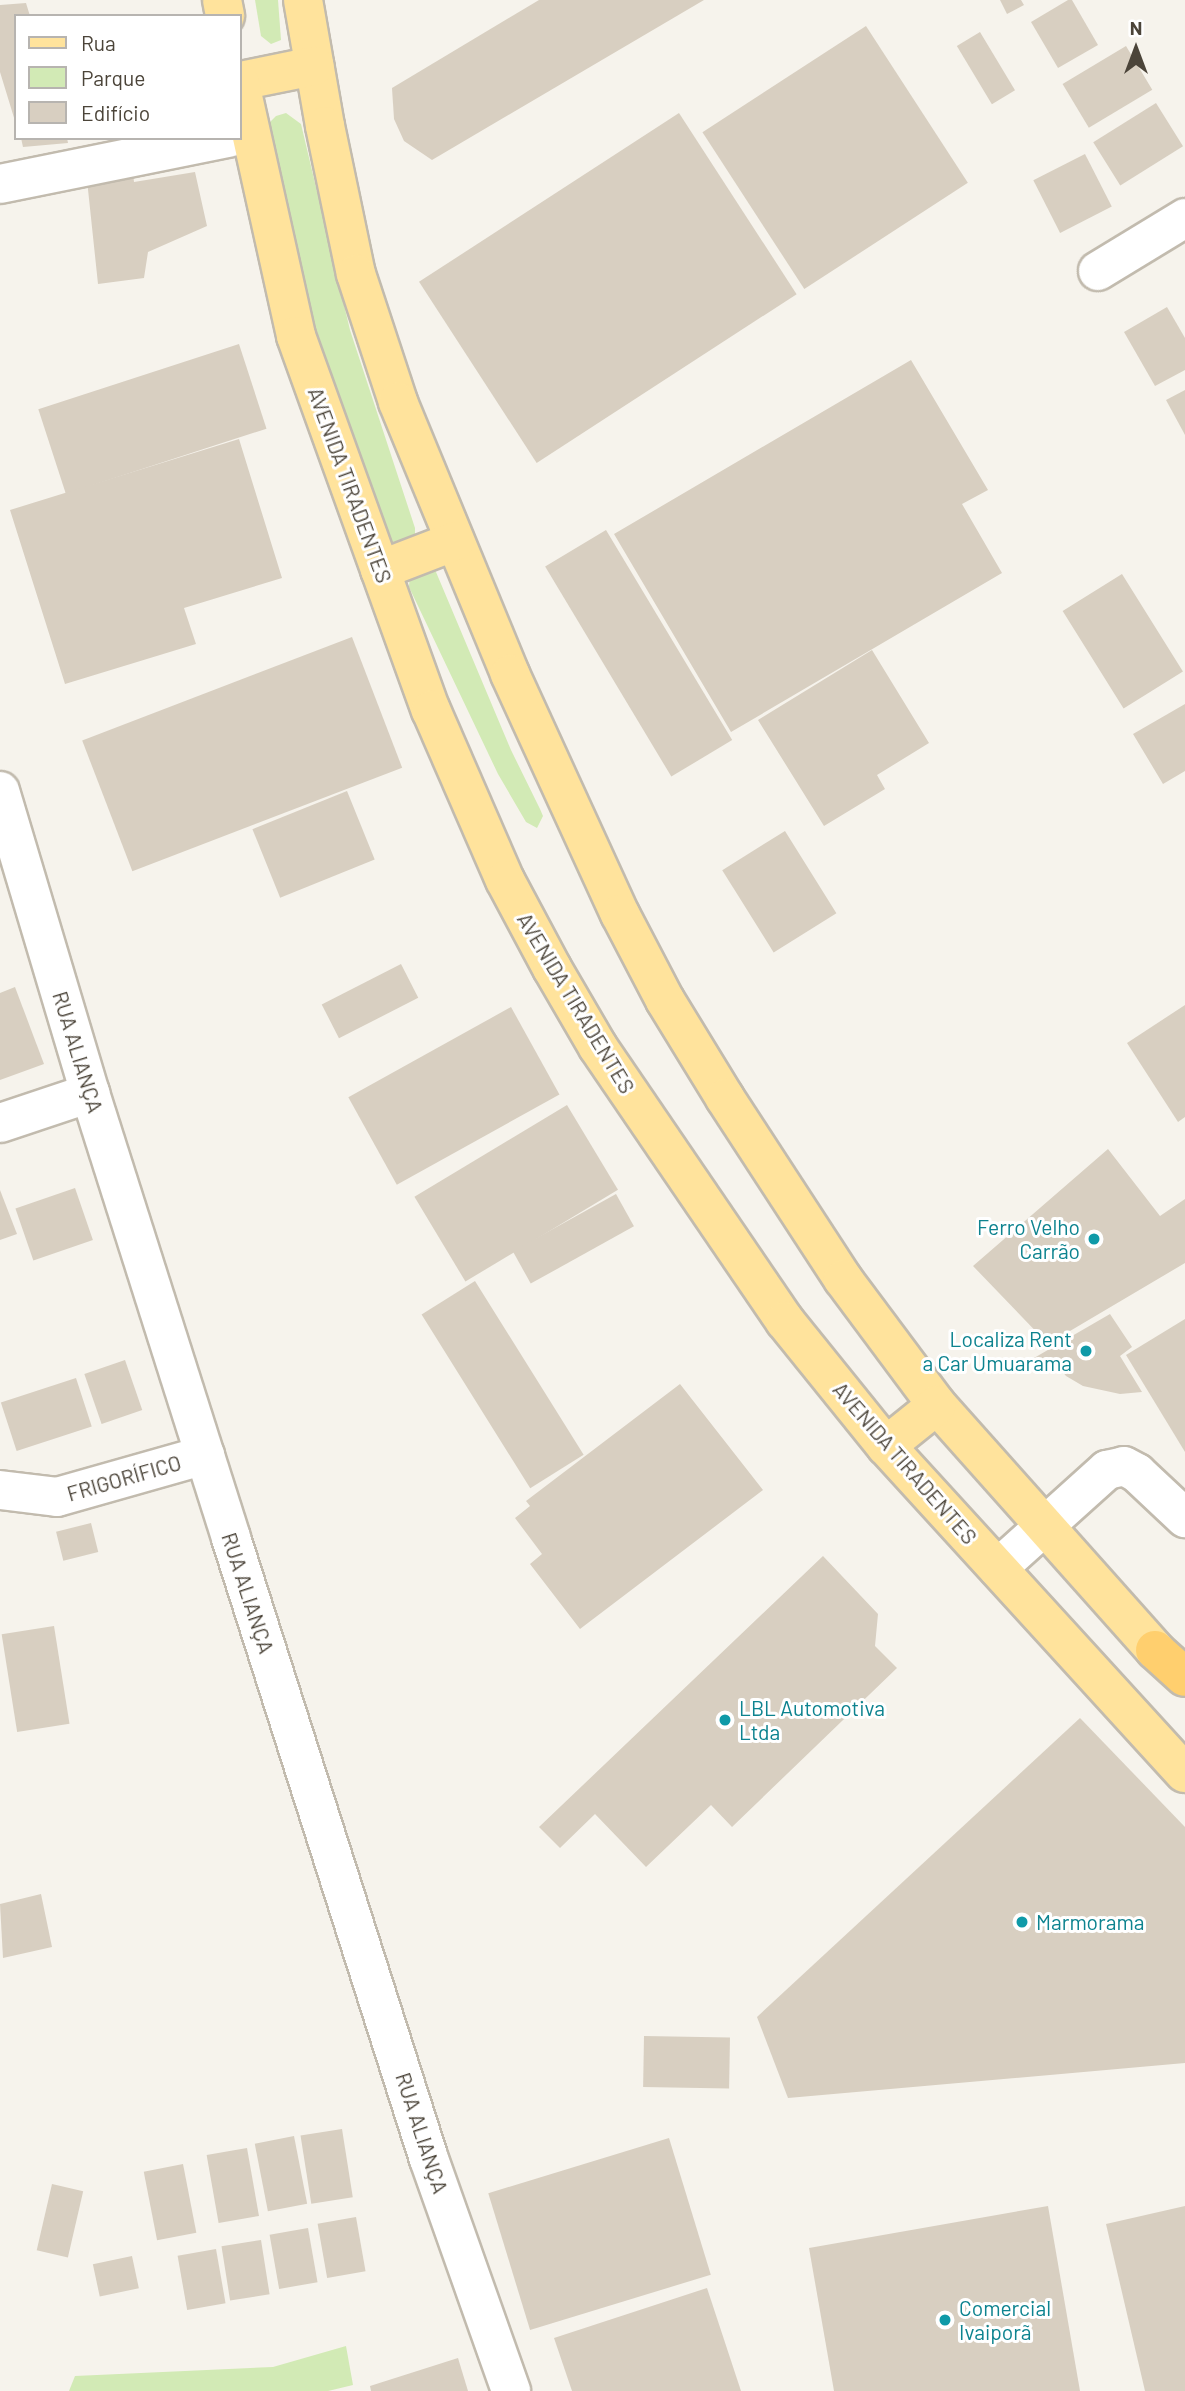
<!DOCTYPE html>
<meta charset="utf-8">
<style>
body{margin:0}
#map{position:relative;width:1185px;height:2391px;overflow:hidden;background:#f6f3ec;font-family:Barlow,sans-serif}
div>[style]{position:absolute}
.green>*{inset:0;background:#d2eab5}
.building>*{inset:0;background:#d8cfc1;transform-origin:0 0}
.roads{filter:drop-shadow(2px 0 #c2bbae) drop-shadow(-2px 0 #c2bbae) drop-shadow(0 2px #c2bbae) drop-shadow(0 -2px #c2bbae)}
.minor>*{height:38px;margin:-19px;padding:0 19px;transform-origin:19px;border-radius:19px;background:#fff}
.major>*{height:38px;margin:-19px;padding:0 19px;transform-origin:19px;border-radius:19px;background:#ffe39c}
.highway>*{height:38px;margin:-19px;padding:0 19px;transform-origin:19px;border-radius:19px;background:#ffcf6e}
.dots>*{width:19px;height:19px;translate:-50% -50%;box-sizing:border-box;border:4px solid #fff;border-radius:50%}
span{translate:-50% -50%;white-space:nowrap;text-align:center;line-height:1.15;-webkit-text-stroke:6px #fff;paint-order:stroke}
.street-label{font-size:21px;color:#4b4439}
.culture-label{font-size:21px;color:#0d838f}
.right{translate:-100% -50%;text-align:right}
.left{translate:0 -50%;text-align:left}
.legend{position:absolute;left:14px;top:14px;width:228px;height:126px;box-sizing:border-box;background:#fff;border:2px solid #b7b4b0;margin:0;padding:9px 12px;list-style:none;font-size:21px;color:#4b4439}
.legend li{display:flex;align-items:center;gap:14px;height:35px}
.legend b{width:35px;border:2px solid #b7b4b0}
.north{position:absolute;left:1101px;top:14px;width:70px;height:70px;-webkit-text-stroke:5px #fff;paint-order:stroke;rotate:0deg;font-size:19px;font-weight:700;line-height:28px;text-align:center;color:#4b4439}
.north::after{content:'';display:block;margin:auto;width:24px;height:32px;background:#4b4439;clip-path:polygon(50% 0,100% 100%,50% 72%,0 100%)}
</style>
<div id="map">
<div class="green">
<div style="clip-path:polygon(255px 0,278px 0,281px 40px,271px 44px,261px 36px)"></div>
<div style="clip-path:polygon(286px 113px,301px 124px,350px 330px,415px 528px,415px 536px,393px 550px,313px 334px,267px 133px,269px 123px,276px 116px)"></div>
<div style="clip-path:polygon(431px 568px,436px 572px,511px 750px,540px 809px,543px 816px,537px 828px,526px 822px,498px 774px,409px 587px,410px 572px)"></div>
<div style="clip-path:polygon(346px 2346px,353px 2385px,328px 2391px,69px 2391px,75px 2376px,273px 2367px)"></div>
</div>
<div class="building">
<div style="clip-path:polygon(539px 0,704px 0,432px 160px,404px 141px,394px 119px,392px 88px)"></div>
<div style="clip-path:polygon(1000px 0,1021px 0,1024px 5px,1007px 14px)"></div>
<div style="clip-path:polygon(1068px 0,1072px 0,1098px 45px,1058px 68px,1031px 22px)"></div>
<div style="clip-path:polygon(26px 3px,30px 16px,16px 16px,15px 121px,0 72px,0 5px)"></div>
<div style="left:866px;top:26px;width:187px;height:195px;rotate:57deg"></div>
<div style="left:980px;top:32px;width:68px;height:27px;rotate:59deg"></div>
<div style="left:1126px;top:46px;width:51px;height:74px;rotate:59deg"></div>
<div style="left:1156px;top:103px;width:51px;height:74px;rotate:58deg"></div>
<div style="left:679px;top:113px;width:216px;height:310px;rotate:57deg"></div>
<div style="clip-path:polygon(21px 138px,67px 138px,68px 143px,23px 147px)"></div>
<div style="left:1085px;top:154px;width:59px;height:58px;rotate:63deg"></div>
<div style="clip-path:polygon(195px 172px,207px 226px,148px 252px,144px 278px,98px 284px,87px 180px,133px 173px,134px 182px)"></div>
<div style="clip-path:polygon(1167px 307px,1185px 338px,1185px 370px,1155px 386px,1124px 332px)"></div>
<div style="left:239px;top:344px;width:89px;height:211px;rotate:72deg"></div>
<div style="clip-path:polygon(911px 360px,988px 490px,962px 504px,1002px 573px,731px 732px,614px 534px)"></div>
<div style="clip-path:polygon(1185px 390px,1185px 435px,1166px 400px)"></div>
<div style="clip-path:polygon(239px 439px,282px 578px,184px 608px,196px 644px,65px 684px,10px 510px)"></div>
<div style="left:606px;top:530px;width:245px;height:71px;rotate:59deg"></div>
<div style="left:1122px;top:574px;width:115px;height:70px;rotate:58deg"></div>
<div style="left:352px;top:637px;width:140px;height:289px;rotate:69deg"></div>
<div style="clip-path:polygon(872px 650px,929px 743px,877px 775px,885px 789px,824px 826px,758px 720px)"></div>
<div style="clip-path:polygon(1185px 704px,1185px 771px,1163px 784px,1133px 734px)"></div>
<div style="left:347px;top:791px;width:74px;height:102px;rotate:68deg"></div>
<div style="left:785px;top:831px;width:97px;height:74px;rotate:58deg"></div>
<div style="left:401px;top:964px;width:38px;height:89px;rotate:63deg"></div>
<div style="clip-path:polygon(15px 987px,44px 1064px,0 1080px,0 993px)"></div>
<div style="clip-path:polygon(1185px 1005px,1185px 1117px,1178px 1122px,1127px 1043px)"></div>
<div style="left:511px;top:1007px;width:100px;height:186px;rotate:61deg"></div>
<div style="left:567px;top:1105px;width:99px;height:178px;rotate:59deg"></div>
<div style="clip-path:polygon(1108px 1149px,1160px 1216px,1185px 1199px,1185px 1263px,1048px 1344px,973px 1266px)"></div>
<div style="left:75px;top:1188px;width:55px;height:63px;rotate:71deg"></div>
<div style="clip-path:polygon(0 1190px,17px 1234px,0 1240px)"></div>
<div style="left:616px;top:1194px;width:37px;height:118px;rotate:61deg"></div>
<div style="left:475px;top:1281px;width:205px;height:63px;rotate:58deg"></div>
<div style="clip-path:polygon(1110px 1314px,1132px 1347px,1120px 1356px,1142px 1392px,1120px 1394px,1083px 1386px,1066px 1376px,1053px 1360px,1041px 1367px,1034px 1358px)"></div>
<div style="clip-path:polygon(1185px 1319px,1185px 1452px,1126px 1355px)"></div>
<div style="left:125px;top:1360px;width:53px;height:43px;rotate:71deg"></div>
<div style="left:76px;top:1378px;width:51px;height:79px;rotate:72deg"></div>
<div style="clip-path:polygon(680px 1384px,763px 1490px,580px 1629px,530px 1564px,542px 1554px,515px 1518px,530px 1506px,526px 1501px)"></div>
<div style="left:91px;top:1523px;width:30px;height:36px;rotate:76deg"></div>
<div style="clip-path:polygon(823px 1556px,878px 1614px,875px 1646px,897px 1668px,732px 1827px,711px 1805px,646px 1867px,595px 1814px,560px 1848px,539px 1827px)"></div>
<div style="left:54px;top:1626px;width:99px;height:53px;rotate:81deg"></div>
<div style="clip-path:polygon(1080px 1718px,1185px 1827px,1185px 2063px,788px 2098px,757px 2017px)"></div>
<div style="clip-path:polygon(41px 1894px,52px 1947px,3px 1958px,0 1904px)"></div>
<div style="left:644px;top:2036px;width:86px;height:51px;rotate:1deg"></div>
<div style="left:342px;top:2129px;width:69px;height:42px;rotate:81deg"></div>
<div style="left:294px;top:2136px;width:69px;height:40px;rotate:79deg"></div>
<div style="left:669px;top:2138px;width:143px;height:189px;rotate:73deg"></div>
<div style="left:247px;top:2148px;width:69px;height:41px;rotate:80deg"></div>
<div style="left:183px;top:2164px;width:70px;height:40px;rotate:79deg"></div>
<div style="left:52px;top:2184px;width:32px;height:68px;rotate:13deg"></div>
<div style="clip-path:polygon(1048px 2206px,1080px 2391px,834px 2391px,809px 2248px)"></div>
<div style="clip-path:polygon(1185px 2206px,1185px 2391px,1145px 2391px,1106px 2224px)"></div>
<div style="left:356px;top:2217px;width:55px;height:39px;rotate:80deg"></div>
<div style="left:308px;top:2228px;width:55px;height:39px;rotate:80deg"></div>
<div style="left:261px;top:2240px;width:55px;height:40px;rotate:81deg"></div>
<div style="left:216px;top:2249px;width:55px;height:39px;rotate:80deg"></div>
<div style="left:132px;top:2256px;width:33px;height:40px;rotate:78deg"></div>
<div style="clip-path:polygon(707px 2288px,741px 2391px,572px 2391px,554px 2338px)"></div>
<div style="clip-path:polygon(458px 2358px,468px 2391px,371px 2391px,370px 2386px)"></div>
</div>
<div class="roads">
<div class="minor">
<div style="left:0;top:184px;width:234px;rotate:-11.4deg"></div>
<div style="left:1098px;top:271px;width:102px;rotate:-31.3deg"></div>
<div style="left:0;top:791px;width:315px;rotate:73.4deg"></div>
<div style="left:90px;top:1093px;width:467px;rotate:72.4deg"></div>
<div style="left:231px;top:1538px;width:652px;rotate:72.32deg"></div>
<div style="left:429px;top:2159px;width:246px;rotate:70.5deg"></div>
<div style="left:0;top:1123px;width:95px;rotate:-18.4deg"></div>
<div style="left:0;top:1490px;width:57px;rotate:7deg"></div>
<div style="left:57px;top:1497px;width:154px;rotate:-15.8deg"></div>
<div style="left:998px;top:1568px;width:147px;rotate:-42deg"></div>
<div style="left:1107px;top:1470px;width:17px;rotate:-13deg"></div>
<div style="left:1124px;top:1466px;width:15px;rotate:28deg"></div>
<div style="left:1137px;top:1473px;width:66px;rotate:43.2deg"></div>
</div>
<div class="major">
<div style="left:222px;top:0;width:16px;rotate:79deg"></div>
<div style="left:303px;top:0;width:128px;rotate:80.1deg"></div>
<div style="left:325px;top:126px;width:151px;rotate:78.2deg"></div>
<div style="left:356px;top:274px;width:135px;rotate:71.8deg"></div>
<div style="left:398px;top:402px;width:294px;rotate:67.6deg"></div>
<div style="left:510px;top:674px;width:264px;rotate:65.4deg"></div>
<div style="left:620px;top:914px;width:97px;rotate:62.4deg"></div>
<div style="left:665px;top:1000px;width:115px;rotate:58.5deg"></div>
<div style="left:725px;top:1098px;width:216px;rotate:56.9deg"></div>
<div style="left:843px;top:1279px;width:157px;rotate:53.3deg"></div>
<div style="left:937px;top:1405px;width:328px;rotate:48.3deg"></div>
<div style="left:240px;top:81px;width:76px;rotate:-11.5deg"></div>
<div style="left:240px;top:83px;width:259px;rotate:77.5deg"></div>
<div style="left:296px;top:336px;width:398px;rotate:70.2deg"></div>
<div style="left:431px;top:710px;width:185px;rotate:66.5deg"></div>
<div style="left:505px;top:880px;width:100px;rotate:61.9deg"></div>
<div style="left:552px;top:968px;width:91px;rotate:59.8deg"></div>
<div style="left:598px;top:1047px;width:332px;rotate:55.7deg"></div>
<div style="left:785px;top:1321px;width:161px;rotate:51.1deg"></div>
<div style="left:886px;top:1446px;width:443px;rotate:47.6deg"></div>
<div style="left:380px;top:570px;width:80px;rotate:-21.1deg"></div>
<div style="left:886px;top:1446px;width:65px;rotate:-38.8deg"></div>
</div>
<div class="highway">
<div style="left:1155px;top:1650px;width:40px;rotate:42deg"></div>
</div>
</div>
<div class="dots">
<div style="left:1094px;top:1239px;background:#0f9aa8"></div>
<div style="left:1086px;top:1351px;background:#0f9aa8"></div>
<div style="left:725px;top:1720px;background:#0f9aa8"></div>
<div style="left:1022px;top:1922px;background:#0f9aa8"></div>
<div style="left:945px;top:2320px;background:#0f9aa8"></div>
</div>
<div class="street-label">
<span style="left:350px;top:485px;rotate:70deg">AVENIDA TIRADENTES</span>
<span style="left:576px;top:1003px;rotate:59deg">AVENIDA TIRADENTES</span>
<span style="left:78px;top:1052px;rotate:73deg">RUA ALIANÇA</span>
<span style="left:905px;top:1463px;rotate:49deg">AVENIDA TIRADENTES</span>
<span style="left:124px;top:1478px;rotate:-16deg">FRIGORÍFICO</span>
<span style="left:248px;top:1593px;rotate:72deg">RUA ALIANÇA</span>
<span style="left:422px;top:2133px;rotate:72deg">RUA ALIANÇA</span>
</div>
<div class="culture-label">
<span class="right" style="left:1080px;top:1239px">Ferro Velho<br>Carrão</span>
<span class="right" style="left:1072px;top:1351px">Localiza Rent<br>a Car Umuarama</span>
<span class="left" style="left:739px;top:1720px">LBL Automotiva<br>Ltda</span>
<span class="left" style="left:1036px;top:1922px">Marmorama</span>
<span class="left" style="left:959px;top:2320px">Comercial<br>Ivaiporã</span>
</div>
<ul class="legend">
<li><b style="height:9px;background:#ffe39c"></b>Rua</li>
<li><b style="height:19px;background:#d2eab5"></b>Parque</li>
<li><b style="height:19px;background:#d8cfc1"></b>Edifício</li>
</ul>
<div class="north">N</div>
</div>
